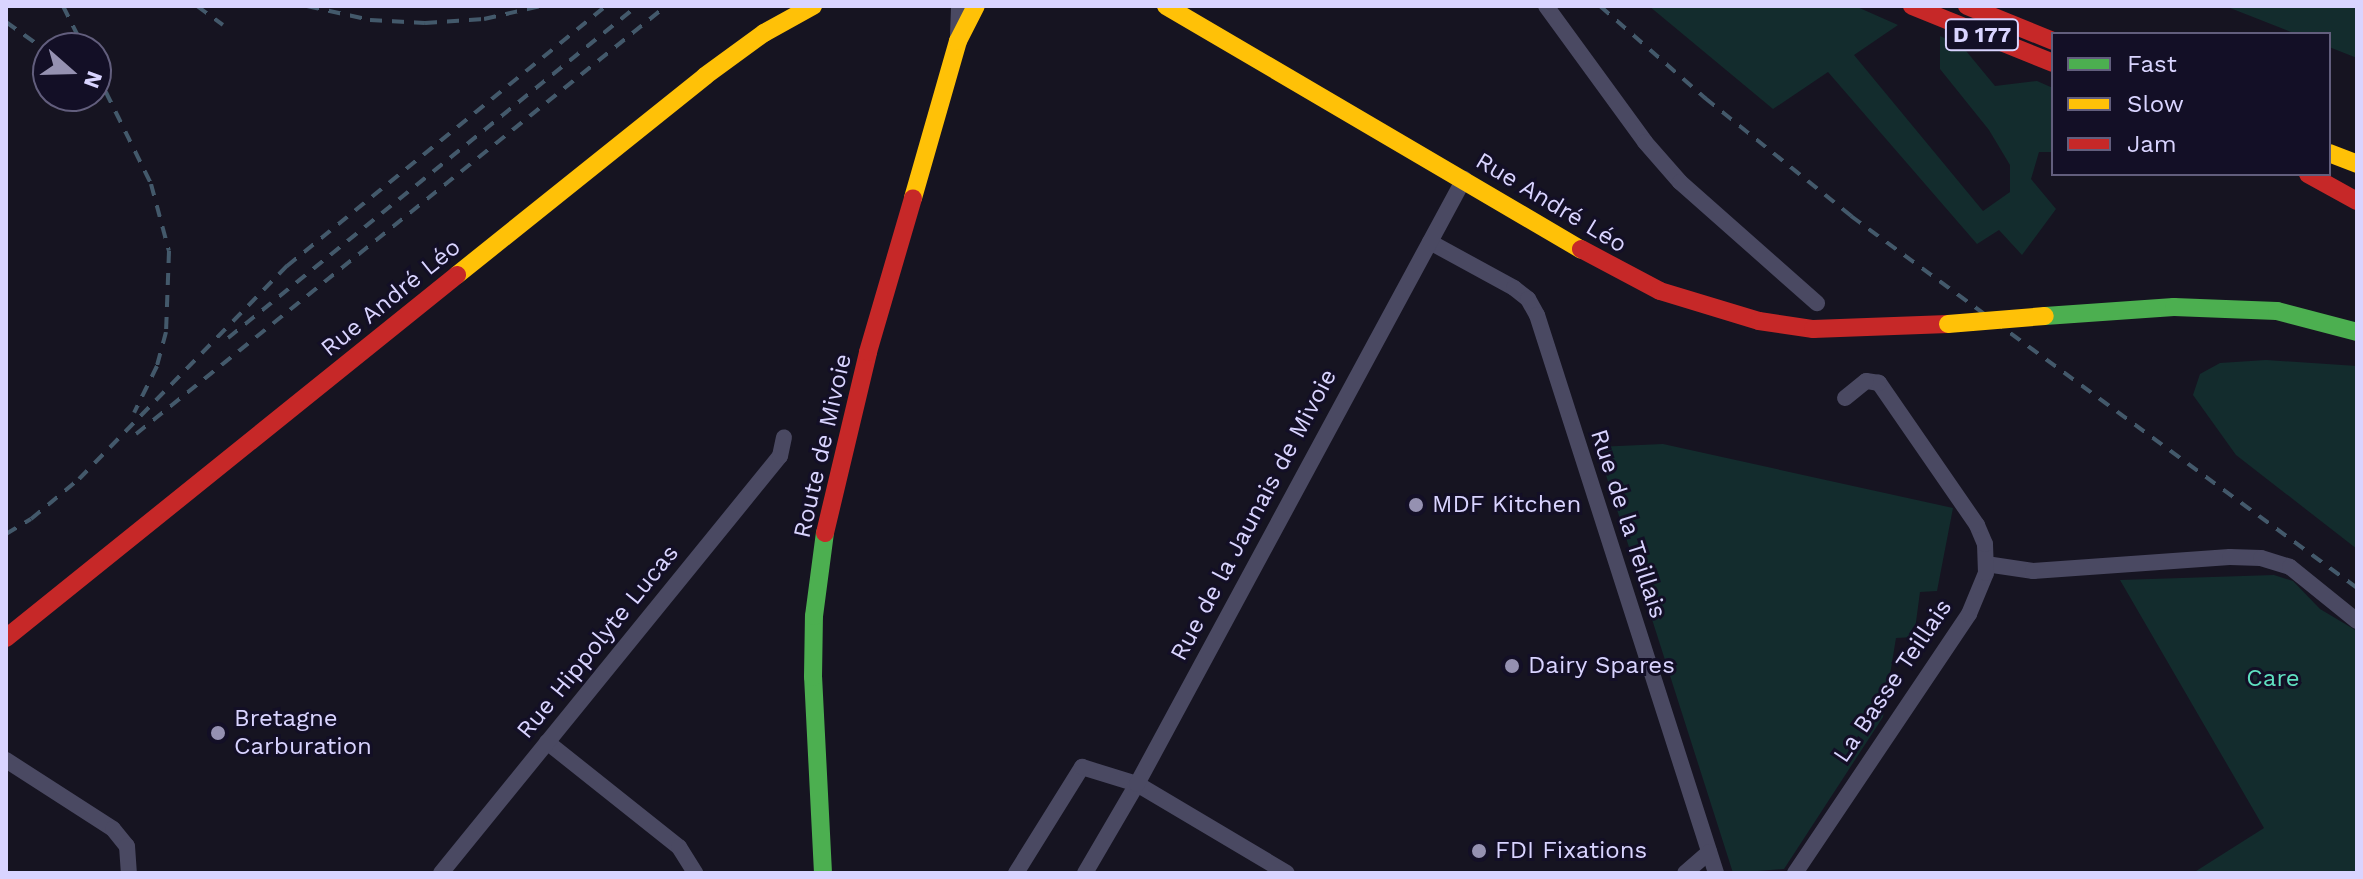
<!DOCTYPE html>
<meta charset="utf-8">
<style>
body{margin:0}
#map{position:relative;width:2363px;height:879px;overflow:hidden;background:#161421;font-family:"Work Sans",sans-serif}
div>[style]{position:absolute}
.green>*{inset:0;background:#132c2d}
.street>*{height:16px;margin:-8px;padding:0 8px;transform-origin:8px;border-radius:8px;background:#4a4962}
.fast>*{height:18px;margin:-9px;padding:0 9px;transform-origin:9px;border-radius:9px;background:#4caf50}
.slow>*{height:18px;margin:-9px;padding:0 9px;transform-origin:9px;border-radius:9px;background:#ffc107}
.jam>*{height:18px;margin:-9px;padding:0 9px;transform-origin:9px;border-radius:9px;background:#c62828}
.rail>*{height:4px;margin-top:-2px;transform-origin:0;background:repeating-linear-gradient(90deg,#43596b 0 12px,transparent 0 22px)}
.slow-bridge>*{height:18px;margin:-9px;padding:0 9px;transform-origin:9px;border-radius:9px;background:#ffc107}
.dots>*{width:22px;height:22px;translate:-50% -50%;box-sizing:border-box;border:4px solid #130f26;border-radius:50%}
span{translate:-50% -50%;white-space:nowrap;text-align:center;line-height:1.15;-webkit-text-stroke:6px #130f26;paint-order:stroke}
.shield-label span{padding:2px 6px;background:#130f26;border:2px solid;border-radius:6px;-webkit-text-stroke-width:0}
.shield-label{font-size:22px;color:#d9d4ff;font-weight:700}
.street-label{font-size:24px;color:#d9d4ff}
.poi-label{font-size:24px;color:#d9d4ff}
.left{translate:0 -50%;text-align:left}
.park-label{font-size:24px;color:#5fe0c0}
.frame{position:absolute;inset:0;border:8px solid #d9d4ff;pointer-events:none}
.legend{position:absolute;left:2051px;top:32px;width:280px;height:144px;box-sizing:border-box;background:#130f26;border:2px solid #625e7d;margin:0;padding:10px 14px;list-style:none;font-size:24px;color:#d9d4ff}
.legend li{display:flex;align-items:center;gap:16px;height:40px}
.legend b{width:40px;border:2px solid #625e7d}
.north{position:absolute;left:32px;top:32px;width:80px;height:80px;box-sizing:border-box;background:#130f26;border:2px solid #625e7d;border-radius:50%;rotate:110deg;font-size:22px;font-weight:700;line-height:32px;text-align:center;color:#d9d4ff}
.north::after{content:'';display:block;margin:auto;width:28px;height:36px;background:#9591b1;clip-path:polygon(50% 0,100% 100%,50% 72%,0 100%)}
</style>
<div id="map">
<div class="green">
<div style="clip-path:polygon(1649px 6px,1855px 6px,1898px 25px,1854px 55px,1983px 211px,2010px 192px,2010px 165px,1989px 130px,1940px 69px,1940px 36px,1962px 46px,1995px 86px,2037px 81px,2053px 88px,2053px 152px,2039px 152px,2031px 179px,2056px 209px,2022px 255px,1999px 230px,1977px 244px,1828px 72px,1773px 109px)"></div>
<div style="clip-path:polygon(2225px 6px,2357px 6px,2357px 58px,2329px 47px,2329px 34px,2296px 34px)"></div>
<div style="clip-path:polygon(2266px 360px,2357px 366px,2357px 549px,2236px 455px,2193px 395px,2200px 374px,2220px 363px)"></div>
<div style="clip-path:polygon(1663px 444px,1953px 508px,1937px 591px,1920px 592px,1914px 637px,1896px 638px,1883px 717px,1784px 869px,1733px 873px,1597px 447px)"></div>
<div style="clip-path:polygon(2274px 575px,2293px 581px,2320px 609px,2357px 631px,2357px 873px,2193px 873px,2264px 828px,2120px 580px)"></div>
</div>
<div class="street">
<div style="left:1546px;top:6px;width:168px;rotate:53.9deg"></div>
<div style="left:1645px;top:142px;width:53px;rotate:48.8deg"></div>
<div style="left:1680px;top:182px;width:183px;rotate:41.5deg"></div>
<div style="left:958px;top:36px;width:30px;rotate:-88deg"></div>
<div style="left:1430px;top:242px;width:96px;rotate:28.7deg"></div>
<div style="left:1514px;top:288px;width:18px;rotate:38deg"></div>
<div style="left:1528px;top:299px;width:18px;rotate:61deg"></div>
<div style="left:1537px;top:315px;width:586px;rotate:72.21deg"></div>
<div style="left:1986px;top:564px;width:48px;rotate:8.5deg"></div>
<div style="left:2033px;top:571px;width:197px;rotate:-4.1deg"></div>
<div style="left:2230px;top:557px;width:31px;rotate:2deg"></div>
<div style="left:2261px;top:558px;width:30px;rotate:17deg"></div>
<div style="left:2290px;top:567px;width:86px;rotate:38.9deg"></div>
<div style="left:547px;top:742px;width:169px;rotate:38.5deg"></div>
<div style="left:679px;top:847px;width:31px;rotate:58deg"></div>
<div style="left:6px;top:760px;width:127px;rotate:32.8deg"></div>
<div style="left:113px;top:829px;width:22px;rotate:51deg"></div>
<div style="left:127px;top:846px;width:27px;rotate:86deg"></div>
<div style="left:441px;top:873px;width:537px;rotate:-50.89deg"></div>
<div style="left:780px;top:456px;width:19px;rotate:-78deg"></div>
<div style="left:1016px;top:873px;width:125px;rotate:-58.1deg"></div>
<div style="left:1082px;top:767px;width:58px;rotate:17.2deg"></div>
<div style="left:1137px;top:784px;width:174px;rotate:30.7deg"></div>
<div style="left:1085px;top:873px;width:103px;rotate:-59.7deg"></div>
<div style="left:1137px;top:784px;width:688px;rotate:-61.61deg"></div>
<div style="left:1685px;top:873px;width:32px;rotate:-41deg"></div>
<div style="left:1795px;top:873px;width:312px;rotate:-56.1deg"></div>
<div style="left:1969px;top:614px;width:44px;rotate:-67.5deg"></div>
<div style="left:1986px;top:573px;width:29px;rotate:-92deg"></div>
<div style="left:1985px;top:544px;width:21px;rotate:-113deg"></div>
<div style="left:1977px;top:525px;width:173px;rotate:-124.6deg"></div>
<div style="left:1879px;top:383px;width:13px;rotate:-171deg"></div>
<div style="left:1866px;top:381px;width:27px;rotate:141deg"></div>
</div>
<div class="fast">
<div style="left:2045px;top:316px;width:129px;rotate:-4deg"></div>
<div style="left:2174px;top:307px;width:103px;rotate:2.2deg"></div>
<div style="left:2277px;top:311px;width:83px;rotate:14.7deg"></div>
<div style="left:823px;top:873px;width:196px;rotate:-92.9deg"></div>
<div style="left:813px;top:677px;width:61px;rotate:-89.1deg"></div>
<div style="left:814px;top:616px;width:84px;rotate:-82.5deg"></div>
</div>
<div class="slow">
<div style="left:1166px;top:6px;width:481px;rotate:30.4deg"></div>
<div style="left:2329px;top:153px;width:30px;rotate:21deg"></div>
<div style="left:913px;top:198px;width:163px;rotate:-74deg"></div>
<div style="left:958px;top:41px;width:39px;rotate:-63deg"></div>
<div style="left:457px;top:275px;width:318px;rotate:-38.7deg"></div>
<div style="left:705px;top:76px;width:73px;rotate:-36.1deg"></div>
<div style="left:764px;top:33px;width:56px;rotate:-28.9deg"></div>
</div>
<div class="jam">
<div style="left:1912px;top:6px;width:152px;rotate:22deg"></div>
<div style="left:1967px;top:6px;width:93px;rotate:22.1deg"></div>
<div style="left:2308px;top:174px;width:56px;rotate:28.9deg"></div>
<div style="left:1581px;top:249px;width:89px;rotate:28deg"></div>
<div style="left:1660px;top:291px;width:103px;rotate:16.9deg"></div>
<div style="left:1759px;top:321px;width:55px;rotate:8.4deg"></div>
<div style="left:1813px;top:329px;width:135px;rotate:-2.1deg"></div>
<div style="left:825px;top:533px;width:186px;rotate:-76.6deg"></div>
<div style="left:868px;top:352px;width:160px;rotate:-73.7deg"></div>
<div style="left:6px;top:638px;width:579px;rotate:-38.83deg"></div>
</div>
<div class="rail">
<div style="left:63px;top:6px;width:47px;rotate:63.4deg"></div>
<div style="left:197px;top:6px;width:32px;rotate:36deg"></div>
<div style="left:307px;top:6px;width:65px;rotate:12.5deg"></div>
<div style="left:370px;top:20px;width:55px;rotate:3.1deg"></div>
<div style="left:425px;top:23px;width:59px;rotate:-3.9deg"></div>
<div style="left:484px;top:19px;width:58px;rotate:-12.8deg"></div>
<div style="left:1600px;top:6px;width:140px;rotate:41.2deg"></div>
<div style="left:1705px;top:98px;width:188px;rotate:38.9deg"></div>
<div style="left:1851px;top:216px;width:628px;rotate:36.32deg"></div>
<div style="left:6px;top:22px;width:52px;rotate:35.5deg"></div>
<div style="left:96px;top:72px;width:125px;rotate:63.8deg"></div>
<div style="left:151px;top:184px;width:69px;rotate:75deg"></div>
<div style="left:169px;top:251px;width:81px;rotate:92.1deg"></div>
<div style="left:166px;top:332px;width:35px;rotate:105deg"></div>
<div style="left:157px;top:366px;width:52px;rotate:116.1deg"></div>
<div style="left:228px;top:338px;width:527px;rotate:-39.07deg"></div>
<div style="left:136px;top:434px;width:681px;rotate:-38.92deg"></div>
<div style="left:6px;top:534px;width:29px;rotate:-31deg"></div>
<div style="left:31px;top:519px;width:62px;rotate:-39.8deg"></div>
<div style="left:79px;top:479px;width:298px;rotate:-45.7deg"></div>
<div style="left:287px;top:266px;width:412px;rotate:-39.2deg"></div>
</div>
<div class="slow-bridge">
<div style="left:1948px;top:324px;width:97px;rotate:-4.7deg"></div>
</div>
<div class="dots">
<div style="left:1416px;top:505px;background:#9591b1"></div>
<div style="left:1512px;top:666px;background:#9591b1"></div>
<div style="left:218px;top:733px;background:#9591b1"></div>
<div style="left:1479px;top:851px;background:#9591b1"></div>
</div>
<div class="shield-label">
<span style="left:1982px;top:35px">D 177</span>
</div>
<div class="street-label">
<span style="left:1551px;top:203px;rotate:31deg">Rue André Léo</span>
<span style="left:391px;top:298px;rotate:-39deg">Rue André Léo</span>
<span style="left:823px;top:446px;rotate:-77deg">Route de Mivoie</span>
<span style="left:1254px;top:515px;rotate:-62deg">Rue de la Jaunais de Mivoie</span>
<span style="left:1628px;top:524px;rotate:72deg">Rue de la Teillais</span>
<span style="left:598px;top:642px;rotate:-51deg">Rue Hippolyte Lucas</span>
<span style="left:1893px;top:681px;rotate:-56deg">La Basse Teillais</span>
</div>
<div class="poi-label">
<span class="left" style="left:1432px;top:505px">MDF Kitchen</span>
<span class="left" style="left:1528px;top:666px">Dairy Spares</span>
<span class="left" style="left:234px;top:733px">Bretagne<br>Carburation</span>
<span class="left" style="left:1495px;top:851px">FDI Fixations</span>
</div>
<div class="park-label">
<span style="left:2273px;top:679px">Care</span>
</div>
<div class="frame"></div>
<ul class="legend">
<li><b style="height:10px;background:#4caf50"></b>Fast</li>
<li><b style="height:10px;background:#ffc107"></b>Slow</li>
<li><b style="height:10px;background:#c62828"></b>Jam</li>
</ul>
<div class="north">N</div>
</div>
